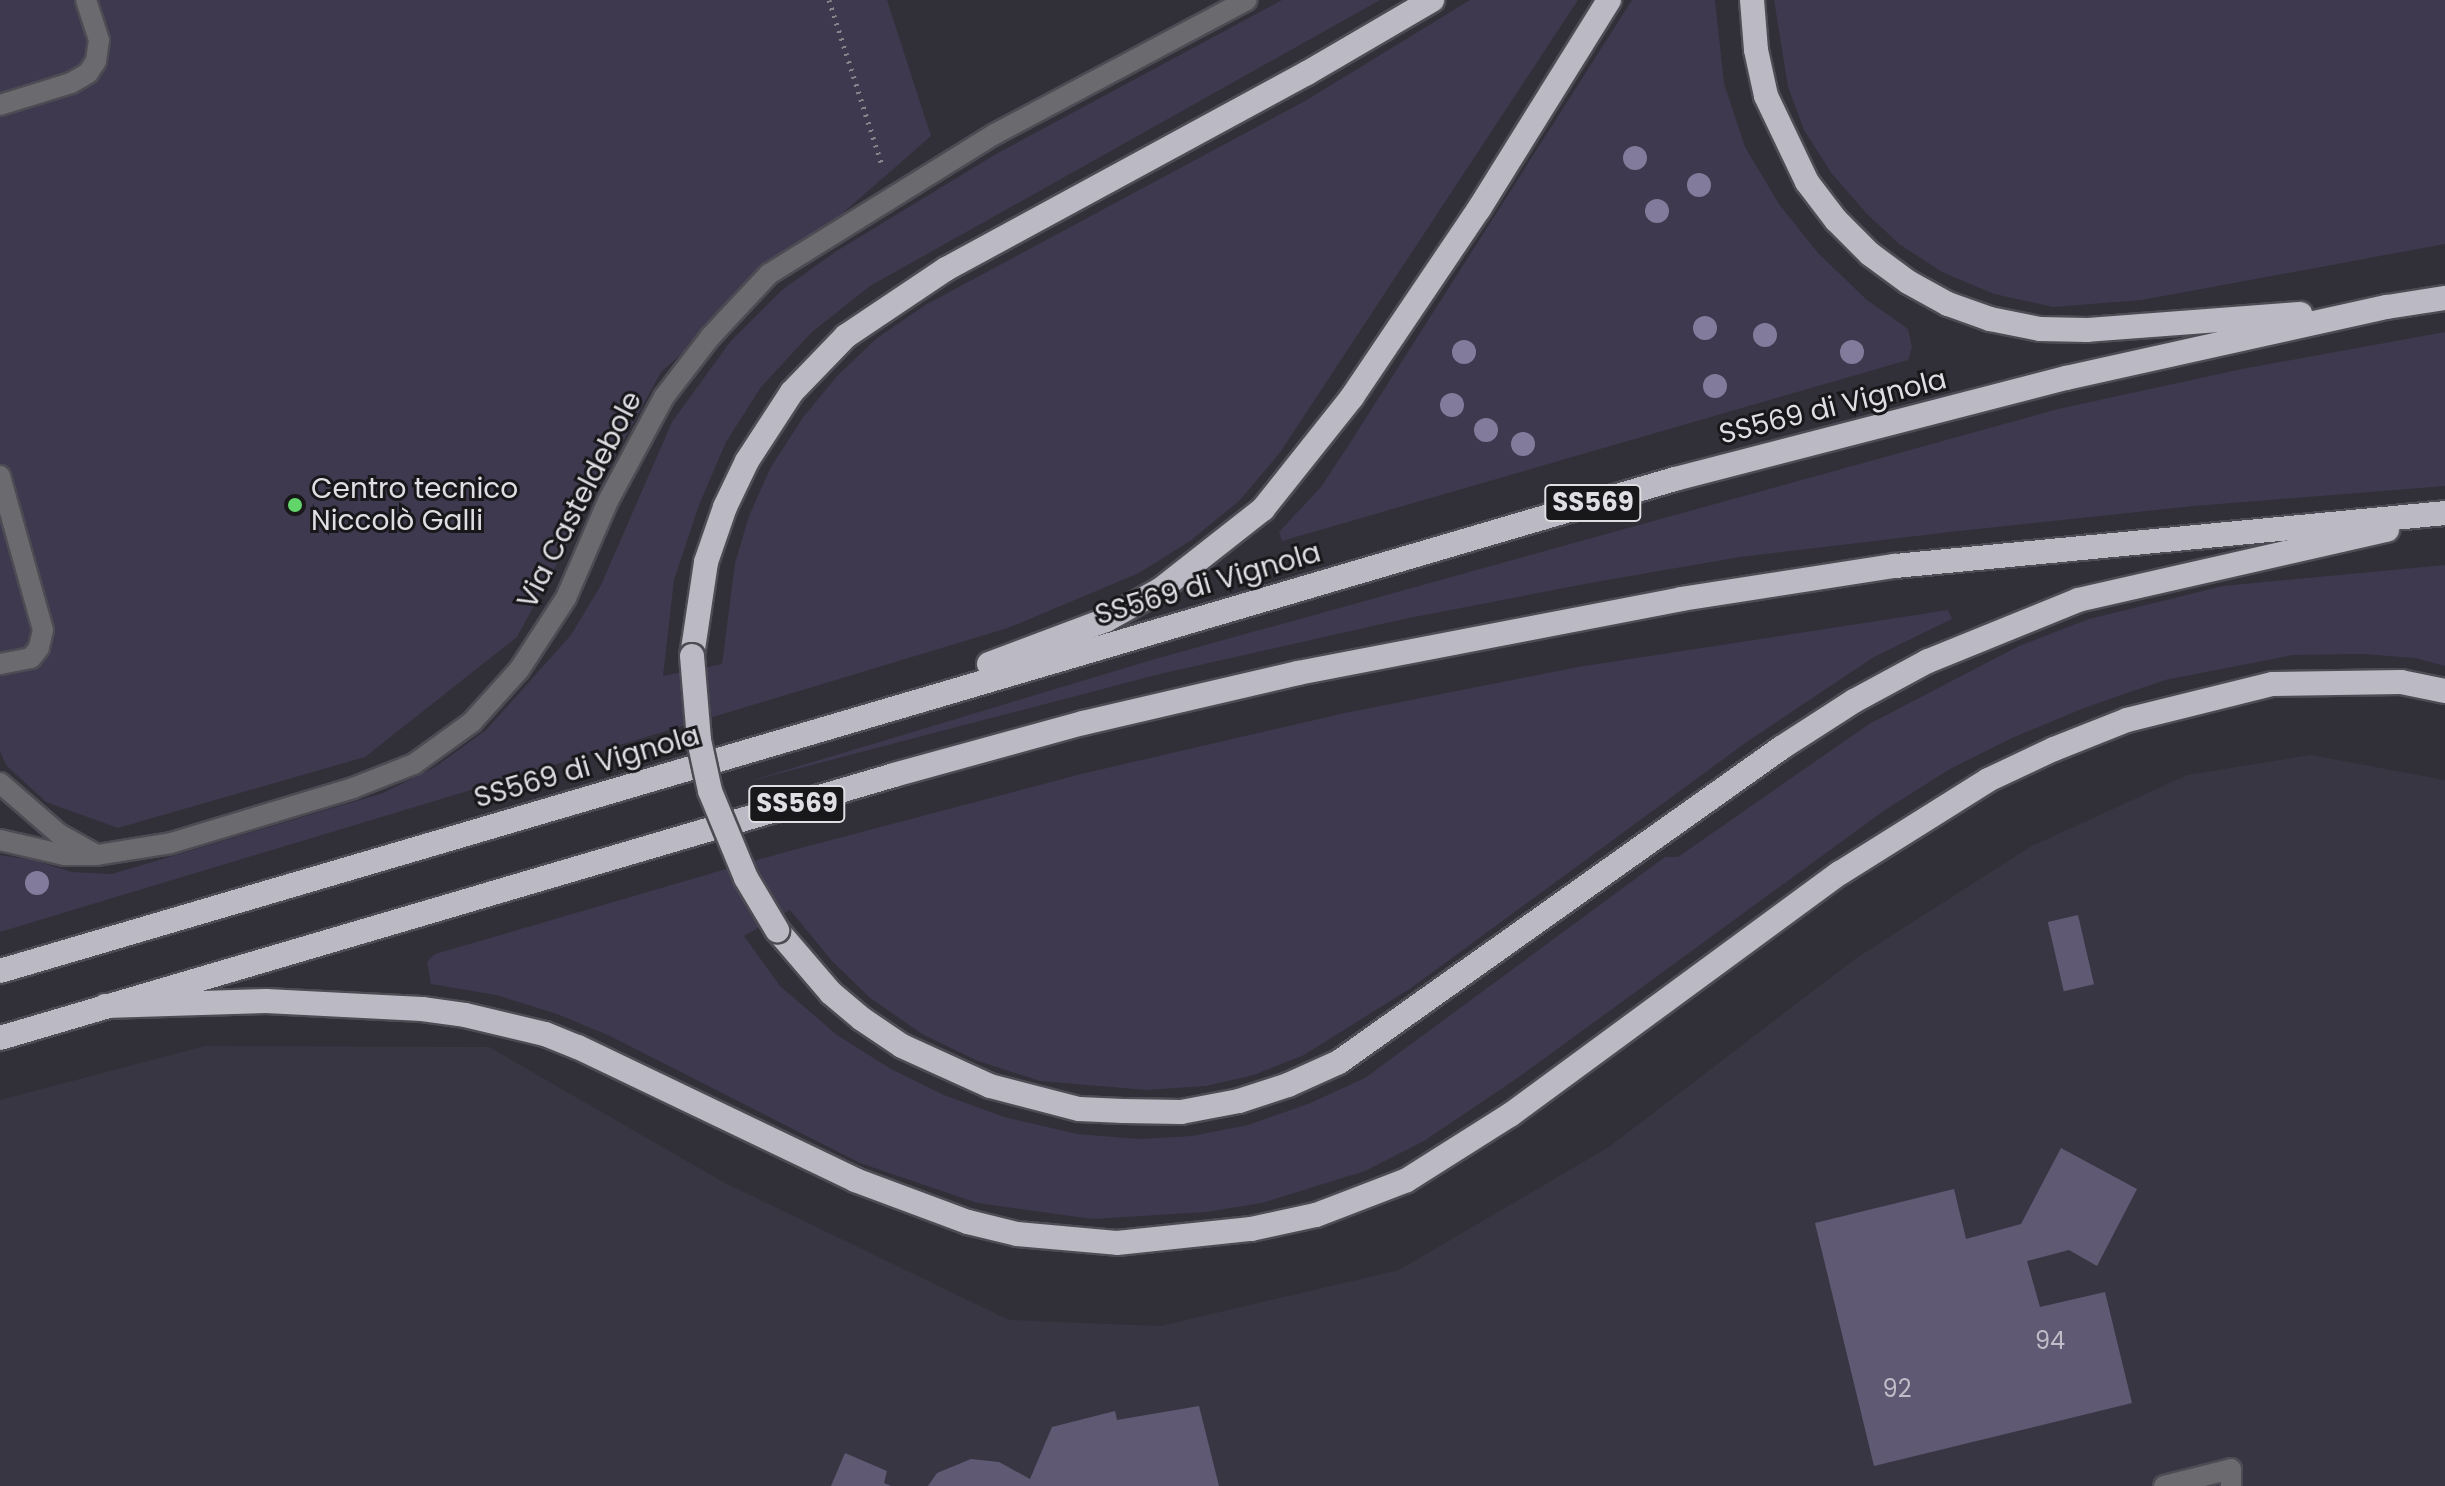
<!DOCTYPE html>
<meta charset="utf-8">
<style>
body{margin:0}
#map{position:relative;width:2445px;height:1486px;overflow:hidden;background:#312f37;font-family:Poppins,sans-serif}
div>[style]{position:absolute}
.built>*{inset:0;background:#393644}
.green>*{inset:0;background:#3e394f}
.building>*{inset:0;background:#5f5974;transform-origin:0 0}
.path>*{height:5px;margin-top:-2.5px;transform-origin:0;background:repeating-linear-gradient(90deg,#86848b 0 2px,transparent 0 8px)}
.roads{filter:drop-shadow(2px 0 #4d4b53) drop-shadow(-2px 0 #4d4b53) drop-shadow(0 2px #4d4b53) drop-shadow(0 -2px #4d4b53)}
.lane>*{height:20px;margin:-10px;padding:0 10px;transform-origin:10px;border-radius:10px;background:#6b6a6e}
.street>*{height:20px;margin:-10px;padding:0 10px;transform-origin:10px;border-radius:10px;background:#6b6a6e}
.highway>*{height:24px;margin:-12px;padding:0 12px;transform-origin:12px;border-radius:12px;background:#bbb9c3}
.bridges{filter:drop-shadow(2px 0 #4d4b53) drop-shadow(-2px 0 #4d4b53) drop-shadow(0 2px #4d4b53) drop-shadow(0 -2px #4d4b53)}
.highway-bridge>*{height:24px;margin:-12px;padding:0 12px;transform-origin:12px;border-radius:12px;background:#bbb9c3}
.trees>*{width:24px;height:24px;margin:-12px;border-radius:50%;background:#827b9b}
.dots>*{width:22px;height:22px;translate:-50% -50%;box-sizing:border-box;border:4px solid #18181b;border-radius:50%}
span{translate:-50% -50%;white-space:nowrap;text-align:center;line-height:1.15;-webkit-text-stroke:6px #18181b;paint-order:stroke}
.number-label{font-size:24px;color:#bfbdc7}
.number-label span{-webkit-text-stroke-width:0}
.shield-label span{padding:2px 6px;background:#18181b;border:2px solid;border-radius:6px;-webkit-text-stroke-width:0}
.shield-label{font-size:26px;color:#dfdee3;font-weight:700}
.street-label{font-size:28px;color:#dfdee3}
.poi-label{font-size:28px;color:#dfdee3}
.left{translate:0 -50%;text-align:left}
</style>
<div id="map">
<div class="built">
<div style="clip-path:polygon(2311px 755px,2445px 780px,2445px 1486px,0 1486px,0 1100px,205px 1046px,489px 1047px,723px 1182px,1009px 1320px,1160px 1326px,1399px 1270px,1609px 1147px,1855px 959px,2030px 847px,2187px 775px)"></div>
</div>
<div class="green">
<div style="clip-path:polygon(0 0,887px 0,931px 136px,661px 372px,517px 637px,365px 757px,118px 828px,46px 802px,6px 765px,0 751px)"></div>
<div style="clip-path:polygon(1282px 0,1380px 0,870px 286px,812px 332px,761px 387px,726px 442px,699px 505px,674px 580px,663px 676px,722px 664px,735px 563px,749px 516px,771px 467px,804px 416px,838px 375px,877px 338px,927px 304px,1305px 101px,1470px 0,1578px 0,1279px 454px,1239px 501px,1190px 541px,1139px 573px,1008px 628px,0 932px,0 855px,33px 860px,72px 872px,112px 874px,383px 793px,435px 767px,486px 730px,571px 635px,601px 585px,672px 422px,730px 342px,782px 290px,835px 252px,996px 154px)"></div>
<div style="clip-path:polygon(1632px 0,1715px 0,1724px 83px,1745px 147px,1779px 204px,1818px 253px,1867px 300px,1908px 329px,1912px 347px,1908px 360px,1282px 541px,1279px 532px,1321px 487px,1348px 446px)"></div>
<div style="clip-path:polygon(1774px 0,2445px 0,2445px 244px,2142px 300px,2053px 307px,1994px 294px,1942px 272px,1899px 244px,1866px 213px,1832px 174px,1804px 130px,1788px 87px)"></div>
<div style="clip-path:polygon(2445px 332px,2445px 486px,2194px 506px,1950px 532px,1740px 557px,1590px 583px,1404px 619px,1160px 674px,743px 783px,1155px 659px,2058px 409px,2242px 369px)"></div>
<div style="clip-path:polygon(2445px 565px,2445px 666px,2415px 658px,2363px 654px,2293px 655px,2165px 680px,2084px 708px,2012px 738px,1950px 769px,1885px 810px,1519px 1077px,1424px 1141px,1365px 1171px,1262px 1203px,1206px 1212px,1093px 1219px,977px 1203px,860px 1163px,610px 1036px,557px 1014px,496px 995px,431px 984px,427px 962px,435px 954px,778px 854px,1081px 774px,1345px 713px,1578px 667px,1948px 610px,1952px 619px,1874px 657px,1748px 741px,1411px 988px,1304px 1055px,1254px 1075px,1206px 1086px,1146px 1090px,1040px 1081px,978px 1061px,922px 1034px,869px 997px,832px 961px,790px 910px,744px 936px,780px 986px,837px 1035px,891px 1069px,944px 1095px,1004px 1117px,1077px 1134px,1140px 1139px,1192px 1136px,1248px 1125px,1308px 1104px,1365px 1078px,1665px 857px,1678px 857px,1869px 724px,2019px 646px,2089px 619px,2223px 586px)"></div>
</div>
<div class="building">
<div style="left:2078px;top:915px;width:71px;height:31px;rotate:77deg"></div>
<div style="clip-path:polygon(2061px 1148px,2137px 1189px,2097px 1266px,2069px 1250px,2027px 1261px,2040px 1307px,2105px 1292px,2132px 1403px,1874px 1466px,1815px 1223px,1954px 1189px,1966px 1239px,2021px 1224px)"></div>
<div style="clip-path:polygon(1199px 1406px,1219px 1486px,928px 1486px,937px 1473px,971px 1459px,999px 1462px,1030px 1479px,1052px 1427px,1115px 1411px,1117px 1420px)"></div>
<div style="clip-path:polygon(845px 1453px,887px 1471px,884px 1483px,891px 1486px,831px 1486px)"></div>
</div>
<div class="path">
<div style="left:829px;top:0;width:173px;rotate:72.2deg"></div>
</div>
<div class="roads">
<div class="lane">
<div style="left:0;top:105px;width:74px;rotate:-17.2deg"></div>
<div style="left:71px;top:83px;width:20px;rotate:-30deg"></div>
<div style="left:88px;top:73px;width:14px;rotate:-56deg"></div>
<div style="left:96px;top:61px;width:21px;rotate:-82deg"></div>
<div style="left:99px;top:40px;width:42px;rotate:-108deg"></div>
<div style="left:0;top:476px;width:160px;rotate:74.4deg"></div>
<div style="left:43px;top:630px;width:18px;rotate:103deg"></div>
<div style="left:39px;top:648px;width:13px;rotate:129deg"></div>
<div style="left:31px;top:658px;width:32px;rotate:169deg"></div>
</div>
<div class="street">
<div style="left:0;top:783px;width:78px;rotate:40.8deg"></div>
<div style="left:59px;top:834px;width:39px;rotate:29deg"></div>
<div style="left:0;top:840px;width:66px;rotate:13.2deg"></div>
<div style="left:64px;top:855px;width:33px"></div>
<div style="left:97px;top:855px;width:75px;rotate:-9.2deg"></div>
<div style="left:171px;top:843px;width:190px;rotate:-16.8deg"></div>
<div style="left:353px;top:788px;width:66px;rotate:-21.5deg"></div>
<div style="left:414px;top:764px;width:72px;rotate:-35.9deg"></div>
<div style="left:472px;top:722px;width:70px;rotate:-47.9deg"></div>
<div style="left:519px;top:670px;width:86px;rotate:-56.9deg"></div>
<div style="left:566px;top:598px;width:106px;rotate:-66.6deg"></div>
<div style="left:608px;top:501px;width:118px;rotate:-61.7deg"></div>
<div style="left:664px;top:397px;width:77px;rotate:-52.4deg"></div>
<div style="left:711px;top:336px;width:85px;rotate:-46.9deg"></div>
<div style="left:769px;top:274px;width:266px;rotate:-31.8deg"></div>
<div style="left:995px;top:134px;width:285px;rotate:-28deg"></div>
<div style="left:2164px;top:1486px;width:69px;rotate:-14.2deg"></div>
<div style="left:2231px;top:1469px;width:17px;rotate:90deg"></div>
</div>
<div class="highway">
<div style="left:1752px;top:0;width:50px;rotate:85.4deg"></div>
<div style="left:1756px;top:50px;width:47px;rotate:77.7deg"></div>
<div style="left:1766px;top:96px;width:95px;rotate:64.5deg"></div>
<div style="left:1807px;top:182px;width:48px;rotate:52.7deg"></div>
<div style="left:1836px;top:220px;width:48px;rotate:45deg"></div>
<div style="left:1870px;top:254px;width:47px;rotate:36.4deg"></div>
<div style="left:1908px;top:282px;width:46px;rotate:28.8deg"></div>
<div style="left:1948px;top:304px;width:45px;rotate:19.7deg"></div>
<div style="left:1990px;top:319px;width:51px;rotate:11.3deg"></div>
<div style="left:2040px;top:329px;width:47px;rotate:1.2deg"></div>
<div style="left:2087px;top:330px;width:214px;rotate:-4.3deg"></div>
<div style="left:692px;top:656px;width:95px;rotate:-81.5deg"></div>
<div style="left:706px;top:562px;width:58px;rotate:-70.9deg"></div>
<div style="left:725px;top:507px;width:51px;rotate:-64.4deg"></div>
<div style="left:747px;top:461px;width:82px;rotate:-56.9deg"></div>
<div style="left:792px;top:392px;width:78px;rotate:-46deg"></div>
<div style="left:846px;top:336px;width:120px;rotate:-33.8deg"></div>
<div style="left:946px;top:269px;width:411px;rotate:-28.5deg"></div>
<div style="left:1307px;top:73px;width:145px;rotate:-30.3deg"></div>
<div style="left:989px;top:664px;width:125px;rotate:-20.6deg"></div>
<div style="left:1106px;top:620px;width:62px;rotate:-29.1deg"></div>
<div style="left:1160px;top:590px;width:131px;rotate:-38.2deg"></div>
<div style="left:1263px;top:509px;width:143px;rotate:-51.5deg"></div>
<div style="left:1352px;top:397px;width:227px;rotate:-56deg"></div>
<div style="left:1479px;top:209px;width:246px;rotate:-58.1deg"></div>
<div style="left:777px;top:930px;width:83px;rotate:49.4deg"></div>
<div style="left:831px;top:993px;width:40px;rotate:40deg"></div>
<div style="left:862px;top:1019px;width:48px;rotate:34deg"></div>
<div style="left:902px;top:1046px;width:97px;rotate:24.4deg"></div>
<div style="left:990px;top:1086px;width:92px;rotate:14.5deg"></div>
<div style="left:1079px;top:1109px;width:44px;rotate:2.6deg"></div>
<div style="left:1123px;top:1111px;width:58px;rotate:1deg"></div>
<div style="left:1181px;top:1112px;width:59px;rotate:-10.7deg"></div>
<div style="left:1239px;top:1101px;width:52px;rotate:-18.1deg"></div>
<div style="left:1288px;top:1085px;width:56px;rotate:-24.3deg"></div>
<div style="left:1339px;top:1062px;width:542px;rotate:-35.39deg"></div>
<div style="left:1781px;top:748px;width:87px;rotate:-32.8deg"></div>
<div style="left:1854px;top:701px;width:84px;rotate:-28.4deg"></div>
<div style="left:1928px;top:661px;width:162px;rotate:-22.1deg"></div>
<div style="left:2078px;top:600px;width:317px;rotate:-12.8deg"></div>
<div style="left:0;top:971px;width:1746px;rotate:-16.37deg"></div>
<div style="left:1675px;top:479px;width:404px;rotate:-14.5deg"></div>
<div style="left:2066px;top:378px;width:329px;rotate:-12.5deg"></div>
<div style="left:2387px;top:307px;width:59px;rotate:-8.8deg"></div>
<div style="left:105px;top:1006px;width:161px;rotate:-1.8deg"></div>
<div style="left:266px;top:1001px;width:156px;rotate:2.9deg"></div>
<div style="left:422px;top:1009px;width:43px;rotate:7.9deg"></div>
<div style="left:465px;top:1015px;width:82px;rotate:13.4deg"></div>
<div style="left:545px;top:1034px;width:35px;rotate:22deg"></div>
<div style="left:578px;top:1047px;width:307px;rotate:25.6deg"></div>
<div style="left:855px;top:1180px;width:121px;rotate:20.4deg"></div>
<div style="left:968px;top:1222px;width:50px;rotate:13.8deg"></div>
<div style="left:1017px;top:1234px;width:100px;rotate:5.1deg"></div>
<div style="left:1117px;top:1243px;width:135px;rotate:-6deg"></div>
<div style="left:1251px;top:1229px;width:66px;rotate:-12.2deg"></div>
<div style="left:1316px;top:1215px;width:97px;rotate:-21deg"></div>
<div style="left:1407px;top:1180px;width:122px;rotate:-32.3deg"></div>
<div style="left:1510px;top:1115px;width:409px;rotate:-36.3deg"></div>
<div style="left:1840px;top:873px;width:175px;rotate:-32.1deg"></div>
<div style="left:1988px;top:780px;width:73px;rotate:-25.2deg"></div>
<div style="left:2054px;top:749px;width:79px;rotate:-21.7deg"></div>
<div style="left:2127px;top:720px;width:150px;rotate:-13.9deg"></div>
<div style="left:2273px;top:684px;width:128px;rotate:-0.9deg"></div>
<div style="left:2401px;top:682px;width:45px;rotate:11.6deg"></div>
<div style="left:0;top:1038px;width:932px;rotate:-16.39deg"></div>
<div style="left:894px;top:775px;width:196px;rotate:-15.4deg"></div>
<div style="left:1083px;top:723px;width:221px;rotate:-13.1deg"></div>
<div style="left:1298px;top:673px;width:390px;rotate:-10.9deg"></div>
<div style="left:1681px;top:599px;width:217px;rotate:-8.8deg"></div>
<div style="left:1895px;top:566px;width:553px;rotate:-5.5deg"></div>
</div>
</div>
<div class="bridges">
<div class="highway-bridge">
<div style="left:692px;top:656px;width:84px;rotate:85.2deg"></div>
<div style="left:699px;top:740px;width:52px;rotate:77.8deg"></div>
<div style="left:710px;top:791px;width:94px;rotate:67.5deg"></div>
<div style="left:746px;top:878px;width:61px;rotate:59.2deg"></div>
</div>
</div>
<div class="trees">
<div style="left:1635px;top:158px"></div>
<div style="left:1699px;top:185px"></div>
<div style="left:1657px;top:211px"></div>
<div style="left:1705px;top:328px"></div>
<div style="left:1765px;top:335px"></div>
<div style="left:1464px;top:352px"></div>
<div style="left:1852px;top:352px"></div>
<div style="left:1715px;top:386px"></div>
<div style="left:1452px;top:405px"></div>
<div style="left:1486px;top:430px"></div>
<div style="left:1523px;top:444px"></div>
<div style="left:37px;top:883px"></div>
</div>
<div class="dots">
<div style="left:295px;top:505px;background:#61d56a"></div>
</div>
<div class="number-label">
<span style="left:2050px;top:1341px">94</span>
<span style="left:1897px;top:1389px">92</span>
</div>
<div class="shield-label">
<span style="left:1593px;top:503px">SS569</span>
<span style="left:797px;top:804px">SS569</span>
</div>
<div class="street-label">
<span style="left:1833px;top:407px;rotate:-14deg">SS569 di Vignola</span>
<span style="left:580px;top:500px;rotate:-63deg">Via Casteldebole</span>
<span style="left:1208px;top:584px;rotate:-16deg">SS569 di Vignola</span>
<span style="left:587px;top:767px;rotate:-16deg">SS569 di Vignola</span>
</div>
<div class="poi-label">
<span class="left" style="left:311px;top:505px">Centro tecnico<br>Niccolò Galli</span>
</div>
</div>
